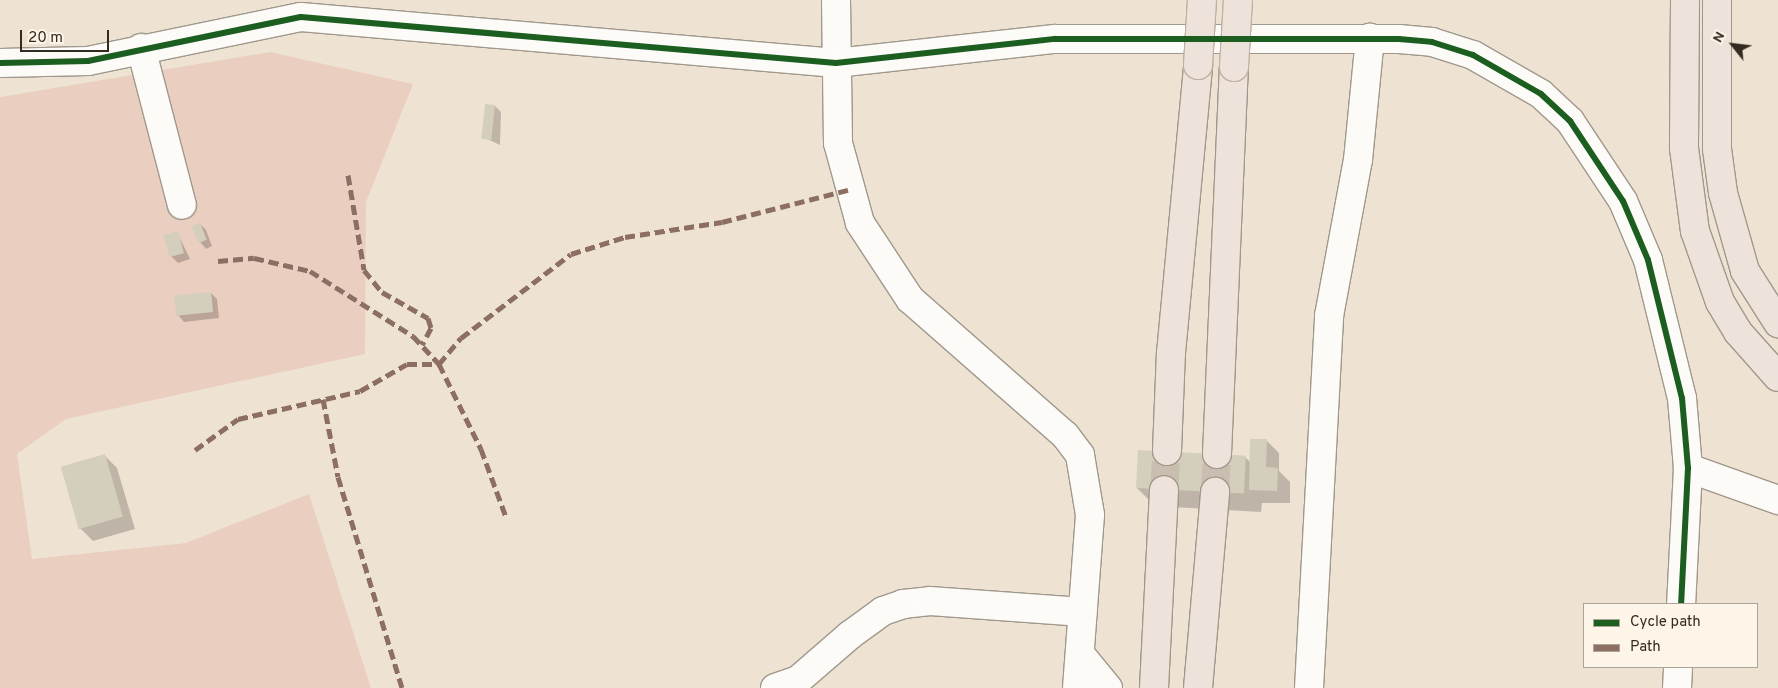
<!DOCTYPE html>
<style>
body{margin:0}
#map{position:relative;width:1778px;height:688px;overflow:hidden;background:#eee3d3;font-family:Overpass,sans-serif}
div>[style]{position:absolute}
.green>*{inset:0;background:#eacfc1}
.shadow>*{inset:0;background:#0003}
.building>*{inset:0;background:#d4cebc;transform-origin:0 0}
.highway-tunnel>*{height:28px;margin-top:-14px;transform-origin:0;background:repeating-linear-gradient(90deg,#c9beaf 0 28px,transparent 0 42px)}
.roads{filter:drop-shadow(1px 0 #a0988c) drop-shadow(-1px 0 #a0988c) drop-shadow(0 1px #a0988c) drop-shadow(0 -1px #a0988c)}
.minor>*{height:28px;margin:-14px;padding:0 14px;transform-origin:14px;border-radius:14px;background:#fcfbf8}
.highway>*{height:28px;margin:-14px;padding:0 14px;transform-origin:14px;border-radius:14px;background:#ede3da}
.bridges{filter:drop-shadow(1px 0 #bfb0a2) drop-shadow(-1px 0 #bfb0a2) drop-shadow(0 1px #bfb0a2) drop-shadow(0 -1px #bfb0a2)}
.highway-bridge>*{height:28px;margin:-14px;padding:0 14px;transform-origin:14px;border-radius:14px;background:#ede3da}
.quiet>*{height:5px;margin-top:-2.5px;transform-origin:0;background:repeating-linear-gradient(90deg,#8d6e63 0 10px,transparent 0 15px)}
.cycleway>*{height:6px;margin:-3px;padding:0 3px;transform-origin:3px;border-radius:3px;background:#1b5e20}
span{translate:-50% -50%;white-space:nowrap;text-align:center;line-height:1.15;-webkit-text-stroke:4.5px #fdf5e8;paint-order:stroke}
.legend{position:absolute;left:1583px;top:603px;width:175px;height:65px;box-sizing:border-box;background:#fdf5e8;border:1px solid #aca498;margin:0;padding:6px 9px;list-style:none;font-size:15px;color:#332b1f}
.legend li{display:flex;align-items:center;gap:10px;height:25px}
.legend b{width:25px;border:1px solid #aca498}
.north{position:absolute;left:1708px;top:20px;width:50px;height:50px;-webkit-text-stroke:4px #fdf5e8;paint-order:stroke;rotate:299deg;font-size:14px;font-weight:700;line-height:20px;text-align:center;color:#332b1f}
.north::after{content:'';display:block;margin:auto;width:18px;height:22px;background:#332b1f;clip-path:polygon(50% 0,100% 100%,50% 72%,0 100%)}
.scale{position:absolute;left:20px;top:30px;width:89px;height:22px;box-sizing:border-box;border:2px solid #332b1f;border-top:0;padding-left:6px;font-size:15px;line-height:18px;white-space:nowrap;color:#332b1f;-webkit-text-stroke:4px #fdf5e8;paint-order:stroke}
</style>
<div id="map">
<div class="green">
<div style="clip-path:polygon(270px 52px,413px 84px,366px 202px,365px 354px,66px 419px,17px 454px,32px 559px,186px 543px,309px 494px,371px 688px,0 688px,0 97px)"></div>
</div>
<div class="shadow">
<div style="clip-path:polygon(495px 106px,501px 112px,500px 145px,485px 138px)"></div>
<div style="clip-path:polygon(200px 224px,206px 230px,212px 246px,206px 249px,200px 242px)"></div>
<div style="clip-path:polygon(177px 232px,190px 259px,178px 263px,171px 256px)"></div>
<div style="clip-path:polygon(211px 293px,217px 299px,219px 318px,184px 322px,178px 315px)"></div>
<div style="clip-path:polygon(1266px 440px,1279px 453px,1279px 471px,1290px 482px,1290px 503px,1262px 503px,1261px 512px,1155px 506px,1137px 488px,1245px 457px,1251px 463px)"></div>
<div style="clip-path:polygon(104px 455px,117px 468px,135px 529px,93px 541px,80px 528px)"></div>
</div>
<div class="building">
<div style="left:485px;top:104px;width:10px;height:35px;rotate:6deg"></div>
<div style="left:200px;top:223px;width:18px;height:9px;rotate:68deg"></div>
<div style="left:178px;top:231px;width:23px;height:15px;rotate:75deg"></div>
<div style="left:211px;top:292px;width:20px;height:37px;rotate:84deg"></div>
<div style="clip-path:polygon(1250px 439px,1267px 439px,1266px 467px,1278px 468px,1277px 491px,1249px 490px)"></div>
<div style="left:1138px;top:450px;width:108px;height:38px;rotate:3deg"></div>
<div style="left:105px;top:454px;width:65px;height:46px;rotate:74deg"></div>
</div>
<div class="highway-tunnel">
<div style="left:1164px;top:490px;width:39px;rotate:-86deg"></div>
<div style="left:1215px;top:492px;width:38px;rotate:-87deg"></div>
</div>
<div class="roads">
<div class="minor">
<div style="left:836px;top:0;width:143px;rotate:89.2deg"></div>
<div style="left:838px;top:143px;width:83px;rotate:74.6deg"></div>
<div style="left:860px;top:223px;width:91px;rotate:56.7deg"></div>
<div style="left:910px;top:299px;width:206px;rotate:41.3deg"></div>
<div style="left:1065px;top:435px;width:25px;rotate:53deg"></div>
<div style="left:1080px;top:455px;width:61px;rotate:80.5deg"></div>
<div style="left:1090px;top:515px;width:173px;rotate:94.3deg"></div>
<div style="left:141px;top:48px;width:162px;rotate:75.4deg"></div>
<div style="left:0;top:63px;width:88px;rotate:-1.3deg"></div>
<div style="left:88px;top:61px;width:217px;rotate:-11.7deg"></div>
<div style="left:301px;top:17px;width:537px;rotate:4.91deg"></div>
<div style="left:836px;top:63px;width:220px;rotate:-6.3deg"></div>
<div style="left:1055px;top:39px;width:344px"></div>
<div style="left:1399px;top:39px;width:33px;rotate:5deg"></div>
<div style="left:1432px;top:42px;width:43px;rotate:17.6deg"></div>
<div style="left:1473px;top:55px;width:78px;rotate:29.8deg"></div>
<div style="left:1541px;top:94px;width:40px;rotate:43deg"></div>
<div style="left:1570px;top:121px;width:96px;rotate:56.5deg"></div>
<div style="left:1623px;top:201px;width:64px;rotate:67deg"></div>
<div style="left:1648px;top:260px;width:142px;rotate:76.2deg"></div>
<div style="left:1682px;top:398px;width:70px;rotate:85.1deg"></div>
<div style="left:1688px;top:468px;width:136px;rotate:92.9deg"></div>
<div style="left:1688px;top:468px;width:96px;rotate:19.6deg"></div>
<div style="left:1080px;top:654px;width:44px;rotate:50.5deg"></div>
<div style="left:775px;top:688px;width:24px;rotate:-19deg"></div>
<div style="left:798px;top:680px;width:69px;rotate:-40.9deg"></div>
<div style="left:850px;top:635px;width:41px;rotate:-36deg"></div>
<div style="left:883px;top:611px;width:21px;rotate:-19deg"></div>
<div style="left:903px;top:604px;width:27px;rotate:-6deg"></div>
<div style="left:930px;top:601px;width:153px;rotate:4.1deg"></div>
<div style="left:1309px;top:688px;width:373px;rotate:-86.9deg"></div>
<div style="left:1329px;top:316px;width:159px;rotate:-79.5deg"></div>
<div style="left:1358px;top:160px;width:123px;rotate:-84.4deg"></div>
<div style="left:1677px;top:688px;width:21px;rotate:-87deg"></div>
</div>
<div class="highway">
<div style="left:1685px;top:0;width:148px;rotate:90.4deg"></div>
<div style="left:1684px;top:148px;width:84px;rotate:82.5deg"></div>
<div style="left:1695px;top:231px;width:75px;rotate:70.6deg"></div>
<div style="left:1720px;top:302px;width:35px;rotate:59deg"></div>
<div style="left:1738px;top:332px;width:60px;rotate:48.4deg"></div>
<div style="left:1717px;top:0;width:149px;rotate:90deg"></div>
<div style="left:1717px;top:149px;width:44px;rotate:82.2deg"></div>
<div style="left:1723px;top:193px;width:81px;rotate:74.2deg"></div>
<div style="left:1745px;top:271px;width:62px;rotate:57.6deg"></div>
<div style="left:1167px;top:451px;width:98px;rotate:-87.7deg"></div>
<div style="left:1171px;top:353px;width:289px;rotate:-84.6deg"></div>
<div style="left:1217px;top:454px;width:387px;rotate:-87.5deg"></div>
<div style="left:1154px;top:688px;width:198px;rotate:-87.1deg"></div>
<div style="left:1198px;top:688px;width:197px;rotate:-85deg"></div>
</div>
</div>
<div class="bridges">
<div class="highway-bridge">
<div style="left:1198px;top:65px;width:65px;rotate:-86.5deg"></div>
<div style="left:1234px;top:67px;width:67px;rotate:-86.6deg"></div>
</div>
</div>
<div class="quiet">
<div style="left:348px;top:175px;width:96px;rotate:80.4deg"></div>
<div style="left:364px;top:270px;width:28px;rotate:51deg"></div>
<div style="left:382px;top:292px;width:53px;rotate:29.5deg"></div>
<div style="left:428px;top:318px;width:10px;rotate:73deg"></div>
<div style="left:431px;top:328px;width:19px;rotate:118deg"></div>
<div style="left:218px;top:261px;width:36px;rotate:-5deg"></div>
<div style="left:254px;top:258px;width:57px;rotate:13.1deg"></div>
<div style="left:310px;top:271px;width:122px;rotate:32.3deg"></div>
<div style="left:413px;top:336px;width:38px;rotate:47deg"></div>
<div style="left:439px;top:364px;width:34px;rotate:-50deg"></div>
<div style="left:461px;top:338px;width:138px;rotate:-37.4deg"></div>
<div style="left:571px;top:254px;width:57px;rotate:-17.5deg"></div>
<div style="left:625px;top:237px;width:98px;rotate:-8.8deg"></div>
<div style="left:722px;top:222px;width:130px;rotate:-14.3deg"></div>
<div style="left:323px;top:399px;width:79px;rotate:79.1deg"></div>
<div style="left:338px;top:477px;width:220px;rotate:73.1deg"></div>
<div style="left:195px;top:450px;width:53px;rotate:-35.8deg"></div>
<div style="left:238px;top:419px;width:125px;rotate:-12.9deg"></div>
<div style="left:360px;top:391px;width:54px;rotate:-29.9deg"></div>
<div style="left:407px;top:364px;width:32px"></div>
<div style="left:439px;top:364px;width:95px;rotate:63.7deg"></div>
<div style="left:481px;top:449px;width:72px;rotate:69.8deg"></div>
</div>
<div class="cycleway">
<div style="left:0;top:63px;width:88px;rotate:-1.3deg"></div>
<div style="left:88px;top:61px;width:217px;rotate:-11.7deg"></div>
<div style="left:301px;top:17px;width:537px;rotate:4.91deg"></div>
<div style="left:836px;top:63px;width:220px;rotate:-6.3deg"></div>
<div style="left:1055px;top:39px;width:344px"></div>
<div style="left:1399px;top:39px;width:33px;rotate:5deg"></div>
<div style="left:1432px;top:42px;width:43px;rotate:17.6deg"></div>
<div style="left:1473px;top:55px;width:78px;rotate:29.8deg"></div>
<div style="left:1541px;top:94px;width:40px;rotate:43deg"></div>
<div style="left:1570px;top:121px;width:96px;rotate:56.5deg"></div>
<div style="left:1623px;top:201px;width:64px;rotate:67deg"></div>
<div style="left:1648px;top:260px;width:142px;rotate:76.2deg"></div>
<div style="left:1682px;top:398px;width:70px;rotate:85.1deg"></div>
<div style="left:1688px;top:468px;width:136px;rotate:92.9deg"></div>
</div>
<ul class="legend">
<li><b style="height:6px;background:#1b5e20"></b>Cycle path</li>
<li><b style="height:6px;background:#8d6e63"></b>Path</li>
</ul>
<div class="north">N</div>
<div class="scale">20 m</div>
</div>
